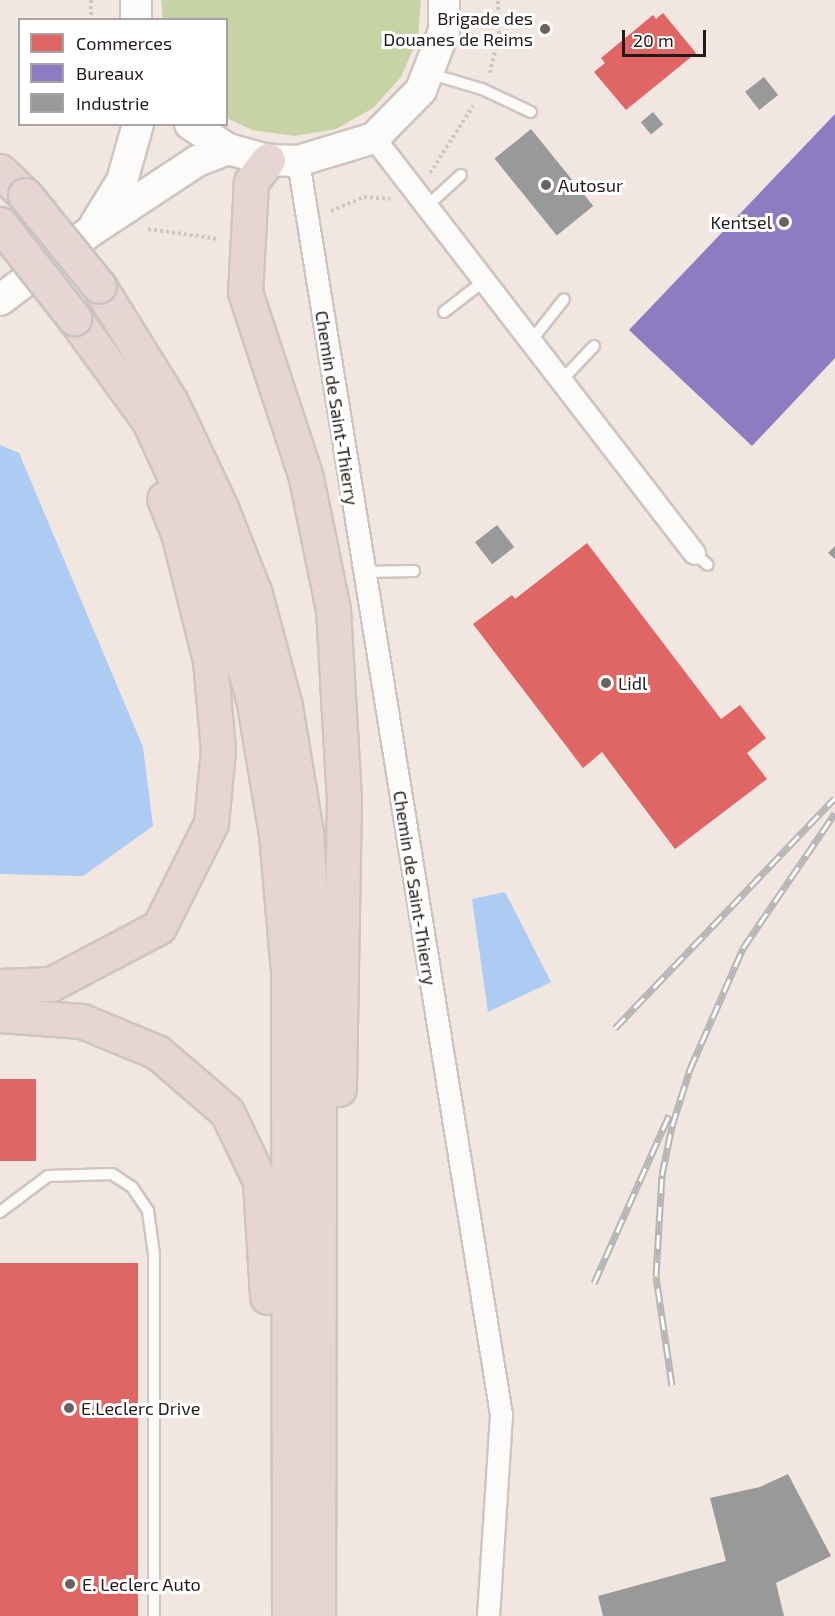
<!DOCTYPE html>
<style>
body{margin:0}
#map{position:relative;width:835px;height:1616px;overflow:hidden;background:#f2e6e0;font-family:"Exo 2",sans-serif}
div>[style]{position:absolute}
.green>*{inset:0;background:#c8d3a5}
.water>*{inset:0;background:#aecbf3}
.shops>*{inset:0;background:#e06666;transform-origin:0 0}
.offices>*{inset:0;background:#8e7cc3}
.industry>*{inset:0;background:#999;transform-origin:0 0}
.path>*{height:4px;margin-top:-2px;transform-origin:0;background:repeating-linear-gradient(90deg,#cbc7c5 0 3px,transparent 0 6px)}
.roads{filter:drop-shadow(2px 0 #cec5c0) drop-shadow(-2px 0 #cec5c0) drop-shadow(0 2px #cec5c0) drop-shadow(0 -2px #cec5c0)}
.lane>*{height:10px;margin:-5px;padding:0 5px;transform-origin:5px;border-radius:5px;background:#fdfbfa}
.street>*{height:21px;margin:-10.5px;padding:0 10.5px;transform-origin:10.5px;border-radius:10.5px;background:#fdfbfa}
.secondary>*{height:30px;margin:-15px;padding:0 15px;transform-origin:15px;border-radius:15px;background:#fdfbfa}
.highway>*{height:33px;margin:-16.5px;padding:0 16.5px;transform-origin:16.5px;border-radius:16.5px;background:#e6d5d3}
.rail>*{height:7px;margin-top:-3.5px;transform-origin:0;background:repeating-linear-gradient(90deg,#fff 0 14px,#b7b5b4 0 28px);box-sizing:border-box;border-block:2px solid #b7b5b4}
.bridges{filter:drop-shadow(2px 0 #cac4c1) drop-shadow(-2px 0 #cac4c1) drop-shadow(0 2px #cac4c1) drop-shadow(0 -2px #cac4c1)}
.highway-bridge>*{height:33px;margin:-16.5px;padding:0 16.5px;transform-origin:16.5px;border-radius:16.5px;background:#e6d5d3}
.dots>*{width:16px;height:16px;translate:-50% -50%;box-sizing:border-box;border:3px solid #fff;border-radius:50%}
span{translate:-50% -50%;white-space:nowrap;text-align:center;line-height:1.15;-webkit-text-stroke:6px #fff;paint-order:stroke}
.poi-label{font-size:18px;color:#221a16}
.right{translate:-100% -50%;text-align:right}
.left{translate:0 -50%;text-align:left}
.street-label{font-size:18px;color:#221a16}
.legend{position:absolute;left:18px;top:18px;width:210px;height:108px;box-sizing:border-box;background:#fff;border:2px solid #a7a3a2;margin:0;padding:8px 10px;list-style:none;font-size:18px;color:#221a16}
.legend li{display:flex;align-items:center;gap:12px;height:30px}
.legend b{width:30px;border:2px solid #a7a3a2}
.scale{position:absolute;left:622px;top:30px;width:84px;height:27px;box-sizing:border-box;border:3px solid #221a16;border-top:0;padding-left:8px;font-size:18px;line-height:21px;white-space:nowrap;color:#221a16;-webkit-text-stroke:4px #fff;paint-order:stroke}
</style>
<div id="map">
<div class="green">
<div style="clip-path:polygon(161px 0,421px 0,418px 38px,401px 77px,373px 108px,336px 129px,294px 136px,252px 130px,227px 118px,226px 20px,163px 19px)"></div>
</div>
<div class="water">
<div style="clip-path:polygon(0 445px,19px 453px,143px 747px,153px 826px,83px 876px,0 874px)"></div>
<div style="clip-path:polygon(505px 892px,551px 982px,488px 1012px,472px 899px)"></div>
</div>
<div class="shops">
<div style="clip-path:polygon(663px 13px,696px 53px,626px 110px,594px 72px,605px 63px,601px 58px,653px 15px,656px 19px)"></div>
<div style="clip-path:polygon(587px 543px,721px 719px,740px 705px,766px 738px,747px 753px,767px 779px,675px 849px,602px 752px,583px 768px,473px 624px,512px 595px,515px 599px)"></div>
<div style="left:0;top:1079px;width:36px;height:82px"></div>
<div style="left:0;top:1263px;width:138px;height:353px"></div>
</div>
<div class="offices">
<div style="clip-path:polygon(835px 114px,835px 358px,752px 446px,629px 330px)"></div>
</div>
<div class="industry">
<div style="left:764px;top:77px;width:23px;height:24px;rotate:52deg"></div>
<div style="left:653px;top:112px;width:16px;height:16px;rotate:50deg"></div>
<div style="left:531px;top:129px;width:99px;height:47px;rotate:51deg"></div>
<div style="left:497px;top:525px;width:28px;height:28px;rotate:52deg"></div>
<div style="clip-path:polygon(835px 546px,835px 559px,828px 553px)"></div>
<div style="clip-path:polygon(788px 1474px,831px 1556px,776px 1583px,784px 1616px,603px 1616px,598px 1596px,726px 1561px,710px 1498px,760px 1487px)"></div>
</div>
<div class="path">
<div style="left:91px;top:0;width:20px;rotate:90deg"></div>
<div style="left:490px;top:73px;width:40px;rotate:-77deg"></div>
<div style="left:499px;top:34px;width:34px;rotate:-92deg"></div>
<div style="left:430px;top:173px;width:80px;rotate:-57.3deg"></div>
<div style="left:331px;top:211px;width:36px;rotate:-23deg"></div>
<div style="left:364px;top:197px;width:26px;rotate:4deg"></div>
<div style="left:148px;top:229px;width:71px;rotate:8.1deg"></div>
</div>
<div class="roads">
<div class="lane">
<div style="left:431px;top:74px;width:53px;rotate:16.4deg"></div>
<div style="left:482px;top:89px;width:54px;rotate:25.1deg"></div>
<div style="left:427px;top:206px;width:46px;rotate:-42.4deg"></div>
<div style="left:444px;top:312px;width:51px;rotate:-37.8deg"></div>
<div style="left:531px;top:341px;width:53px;rotate:-51.8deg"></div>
<div style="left:561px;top:381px;width:48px;rotate:-46.7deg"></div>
<div style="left:694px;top:553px;width:18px;rotate:41deg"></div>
<div style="left:364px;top:572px;width:50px;rotate:-1.1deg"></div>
<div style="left:0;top:1212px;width:60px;rotate:-36.9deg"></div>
<div style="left:48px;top:1176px;width:64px;rotate:-1.8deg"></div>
<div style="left:112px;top:1174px;width:24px;rotate:33deg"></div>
<div style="left:132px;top:1187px;width:29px;rotate:56deg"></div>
<div style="left:148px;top:1211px;width:43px;rotate:82.1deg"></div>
<div style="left:154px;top:1254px;width:362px;rotate:90deg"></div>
</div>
<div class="street">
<div style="left:374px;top:138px;width:524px;rotate:52.36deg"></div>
<div style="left:298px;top:161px;width:1270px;rotate:80.8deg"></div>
<div style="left:501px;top:1415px;width:201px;rotate:93.7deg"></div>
</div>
<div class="secondary">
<div style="left:136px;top:0;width:20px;rotate:90deg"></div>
<div style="left:190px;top:124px;width:45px;rotate:33.3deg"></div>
<div style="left:228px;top:149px;width:41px;rotate:15.4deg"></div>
<div style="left:268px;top:160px;width:30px;rotate:2deg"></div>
<div style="left:298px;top:161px;width:79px;rotate:-16.8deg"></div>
<div style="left:374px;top:138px;width:67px;rotate:-45.6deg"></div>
<div style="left:421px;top:90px;width:63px;rotate:-68.7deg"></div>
<div style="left:444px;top:31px;width:31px;rotate:-90deg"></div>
<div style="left:96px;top:223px;width:49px;rotate:-58.2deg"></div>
<div style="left:122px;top:181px;width:59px;rotate:-74.3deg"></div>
<div style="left:0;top:300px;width:114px;rotate:-37.2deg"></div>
<div style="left:91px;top:231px;width:127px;rotate:-33.4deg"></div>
<div style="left:197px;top:161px;width:33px;rotate:-21deg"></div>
</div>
<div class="highway">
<div style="left:268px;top:160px;width:28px;rotate:128deg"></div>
<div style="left:251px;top:182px;width:110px;rotate:93.1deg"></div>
<div style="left:245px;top:292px;width:196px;rotate:71.8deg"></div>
<div style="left:306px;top:478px;width:134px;rotate:78.4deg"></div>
<div style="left:333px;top:609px;width:188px;rotate:86.7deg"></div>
<div style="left:344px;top:797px;width:292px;rotate:91deg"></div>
<div style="left:0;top:171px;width:35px;rotate:44deg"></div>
<div style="left:99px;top:286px;width:137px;rotate:58.2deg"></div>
<div style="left:171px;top:402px;width:117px;rotate:64.7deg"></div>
<div style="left:221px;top:508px;width:92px;rotate:68.4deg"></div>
<div style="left:255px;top:594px;width:116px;rotate:75deg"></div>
<div style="left:285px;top:706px;width:129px;rotate:80.6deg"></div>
<div style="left:306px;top:833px;width:120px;rotate:86.2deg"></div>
<div style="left:314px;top:953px;width:157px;rotate:88.2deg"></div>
<div style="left:319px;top:1110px;width:506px;rotate:90.11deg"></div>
<div style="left:74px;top:318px;width:127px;rotate:53.9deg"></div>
<div style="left:149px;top:421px;width:158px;rotate:65.4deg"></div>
<div style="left:215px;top:565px;width:138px;rotate:74.1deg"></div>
<div style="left:253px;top:698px;width:138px;rotate:80.4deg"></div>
<div style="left:276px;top:834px;width:139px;rotate:85deg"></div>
<div style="left:288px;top:972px;width:644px;rotate:89.91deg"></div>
<div style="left:0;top:986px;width:51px;rotate:-2.2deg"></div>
<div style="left:51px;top:984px;width:122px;rotate:-27.8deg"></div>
<div style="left:159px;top:927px;width:116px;rotate:-63.4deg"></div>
<div style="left:211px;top:823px;width:73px;rotate:-84.5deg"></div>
<div style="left:218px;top:750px;width:90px;rotate:-95.1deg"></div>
<div style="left:210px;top:660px;width:131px;rotate:-104.1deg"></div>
<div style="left:178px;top:533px;width:37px;rotate:-112deg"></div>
<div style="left:0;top:1015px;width:82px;rotate:4.2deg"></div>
<div style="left:82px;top:1021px;width:81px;rotate:22.5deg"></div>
<div style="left:157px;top:1052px;width:92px;rotate:40.6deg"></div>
<div style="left:227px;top:1112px;width:76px;rotate:64.4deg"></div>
<div style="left:260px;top:1181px;width:116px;rotate:86.5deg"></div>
</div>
</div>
<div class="rail">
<div style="left:615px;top:1028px;width:318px;rotate:-46.3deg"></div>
<div style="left:594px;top:1283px;width:184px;rotate:-65.9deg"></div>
<div style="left:672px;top:1385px;width:110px;rotate:-98.4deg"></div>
<div style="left:656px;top:1276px;width:101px;rotate:-86.6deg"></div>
<div style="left:662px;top:1175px;width:50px;rotate:-78.5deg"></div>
<div style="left:672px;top:1126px;width:60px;rotate:-72.5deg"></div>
<div style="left:690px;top:1069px;width:132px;rotate:-66.3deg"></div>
<div style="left:743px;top:948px;width:163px;rotate:-55.7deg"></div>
</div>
<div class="bridges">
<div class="highway-bridge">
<div style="left:25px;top:195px;width:117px;rotate:50.9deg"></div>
<div style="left:0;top:224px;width:120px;rotate:51.8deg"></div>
</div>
</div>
<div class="dots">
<div style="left:545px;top:29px;background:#6b615d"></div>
<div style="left:546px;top:185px;background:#6b615d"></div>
<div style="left:784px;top:222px;background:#6b615d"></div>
<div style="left:606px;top:683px;background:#6b615d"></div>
<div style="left:69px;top:1408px;background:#6b615d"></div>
<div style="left:70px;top:1584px;background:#6b615d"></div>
</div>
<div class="poi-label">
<span class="right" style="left:533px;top:29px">Brigade des<br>Douanes de Reims</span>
<span class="left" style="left:558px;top:185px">Autosur</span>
<span class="right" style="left:772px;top:222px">Kentsel</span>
<span class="left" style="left:618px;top:683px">Lidl</span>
<span class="left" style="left:81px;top:1408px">E.Leclerc Drive</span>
<span class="left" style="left:82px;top:1584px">E. Leclerc Auto</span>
</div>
<div class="street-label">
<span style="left:337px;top:408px;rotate:81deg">Chemin de Saint-Thierry</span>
<span style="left:415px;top:888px;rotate:81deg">Chemin de Saint-Thierry</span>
</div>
<ul class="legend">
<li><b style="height:16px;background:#e06666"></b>Commerces</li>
<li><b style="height:16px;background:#8e7cc3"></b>Bureaux</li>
<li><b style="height:16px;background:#999"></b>Industrie</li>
</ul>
<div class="scale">20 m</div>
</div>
